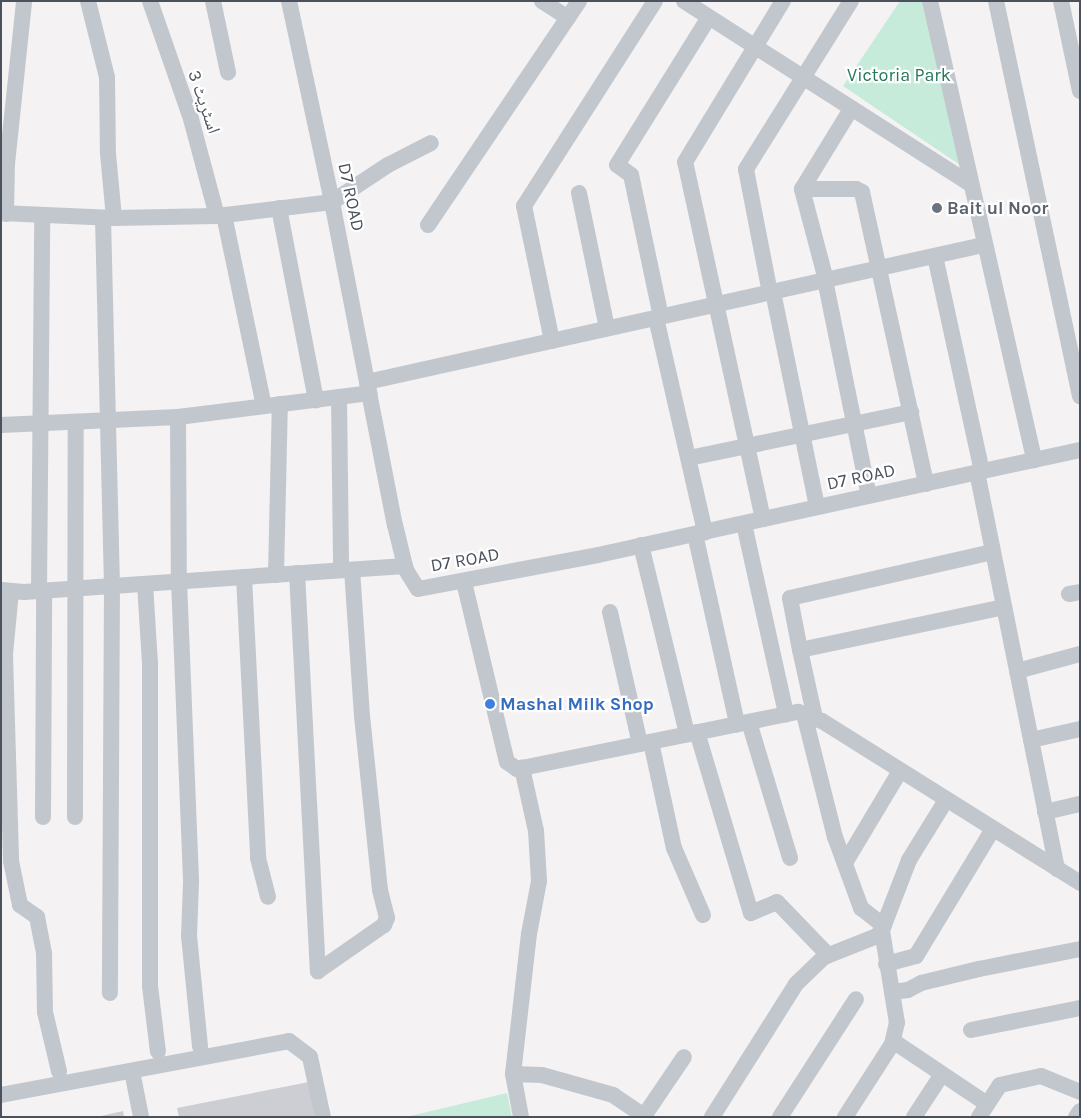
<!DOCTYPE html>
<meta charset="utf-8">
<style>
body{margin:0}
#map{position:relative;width:1081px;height:1118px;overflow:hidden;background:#f4f2f2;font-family:Karla,"Noto Naskh Arabic",sans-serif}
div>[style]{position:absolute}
.green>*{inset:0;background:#c7ebda}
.building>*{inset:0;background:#cdced4}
.minor>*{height:16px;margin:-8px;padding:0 8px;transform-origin:8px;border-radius:8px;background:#c2c7ce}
.dots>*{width:14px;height:14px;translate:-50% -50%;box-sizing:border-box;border:2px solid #fff;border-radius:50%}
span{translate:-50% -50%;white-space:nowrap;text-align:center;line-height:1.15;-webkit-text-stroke:4.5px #fff;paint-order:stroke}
.park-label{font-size:18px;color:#24775a}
.street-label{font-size:18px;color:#4c525d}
.worship-label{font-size:18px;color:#5b616d;font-weight:700}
.left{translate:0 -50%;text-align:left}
.shop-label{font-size:18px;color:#366cbe;font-weight:700}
.frame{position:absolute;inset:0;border:2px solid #4c525d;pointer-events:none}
</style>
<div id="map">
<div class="green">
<div style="clip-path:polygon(900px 1px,925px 1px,960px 165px,843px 86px)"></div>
<div style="clip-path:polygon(507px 1093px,512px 1117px,406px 1117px)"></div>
</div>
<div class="building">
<div style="clip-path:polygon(309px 1082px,316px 1117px,179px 1117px,177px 1108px)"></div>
<div style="clip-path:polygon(123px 1111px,124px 1117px,101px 1117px,101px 1116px)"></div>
</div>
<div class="minor">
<div style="left:88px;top:1px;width:78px;rotate:76deg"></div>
<div style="left:107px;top:77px;width:77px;rotate:89.3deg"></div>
<div style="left:108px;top:154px;width:64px;rotate:84.6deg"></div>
<div style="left:150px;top:1px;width:125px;rotate:70.8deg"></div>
<div style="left:191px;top:119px;width:100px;rotate:75deg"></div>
<div style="left:213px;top:1px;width:73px;rotate:78.1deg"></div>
<div style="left:289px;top:1px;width:206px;rotate:77.9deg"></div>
<div style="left:332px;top:202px;width:329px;rotate:79deg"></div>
<div style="left:395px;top:525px;width:46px;rotate:76.3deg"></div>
<div style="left:406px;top:570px;width:22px;rotate:58deg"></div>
<div style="left:418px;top:589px;width:183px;rotate:-10.7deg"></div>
<div style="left:598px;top:555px;width:493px;rotate:-12.3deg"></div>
<div style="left:542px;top:1px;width:31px;rotate:33deg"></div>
<div style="left:684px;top:1px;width:338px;rotate:32.6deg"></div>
<div style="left:930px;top:1px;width:471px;rotate:77.2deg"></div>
<div style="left:996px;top:1px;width:404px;rotate:78deg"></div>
<div style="left:1061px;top:1px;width:92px;rotate:78.1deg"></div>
<div style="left:802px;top:189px;width:54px"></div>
<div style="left:856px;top:189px;width:7px;rotate:27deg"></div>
<div style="left:862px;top:192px;width:299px;rotate:77.6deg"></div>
<div style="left:579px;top:193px;width:138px;rotate:78.3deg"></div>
<div style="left:279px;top:208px;width:196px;rotate:79.1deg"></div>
<div style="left:1px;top:213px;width:113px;rotate:2.5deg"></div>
<div style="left:114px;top:218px;width:103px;rotate:-1.1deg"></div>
<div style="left:217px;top:216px;width:116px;rotate:-6.9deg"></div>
<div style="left:332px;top:202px;width:67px;rotate:-33.5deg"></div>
<div style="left:388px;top:165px;width:48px;rotate:-27.1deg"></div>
<div style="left:6px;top:214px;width:50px;rotate:-88.9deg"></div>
<div style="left:7px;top:164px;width:164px;rotate:-84deg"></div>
<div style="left:224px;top:215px;width:195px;rotate:78.2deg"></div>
<div style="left:103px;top:218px;width:368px;rotate:88.6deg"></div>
<div style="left:112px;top:586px;width:407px;rotate:90.3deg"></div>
<div style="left:428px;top:225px;width:270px;rotate:-56deg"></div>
<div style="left:935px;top:256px;width:220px;rotate:77.7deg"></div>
<div style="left:825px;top:280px;width:220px;rotate:78.5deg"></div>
<div style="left:826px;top:280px;width:94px;rotate:-104.8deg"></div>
<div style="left:802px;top:189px;width:94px;rotate:-58.5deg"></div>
<div style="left:773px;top:292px;width:219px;rotate:78.4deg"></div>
<div style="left:770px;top:293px;width:126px;rotate:-101deg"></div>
<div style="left:746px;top:169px;width:198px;rotate:-58deg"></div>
<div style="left:661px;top:317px;width:145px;rotate:-101.9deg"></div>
<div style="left:631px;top:175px;width:17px;rotate:-144deg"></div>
<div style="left:617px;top:165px;width:174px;rotate:-58.1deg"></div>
<div style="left:656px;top:318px;width:220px;rotate:77.1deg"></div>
<div style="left:552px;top:341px;width:138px;rotate:-101.7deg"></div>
<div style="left:524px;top:206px;width:243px;rotate:-57.4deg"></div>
<div style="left:367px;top:382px;width:631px;rotate:-12.54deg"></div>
<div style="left:339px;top:397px;width:173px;rotate:89.3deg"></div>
<div style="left:178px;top:417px;width:164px;rotate:89.7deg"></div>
<div style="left:179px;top:581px;width:301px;rotate:87.7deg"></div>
<div style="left:191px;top:882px;width:54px;rotate:92.1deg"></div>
<div style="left:189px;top:936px;width:111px;rotate:84.3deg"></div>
<div style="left:1px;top:425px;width:177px;rotate:-2.6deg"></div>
<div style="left:178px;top:417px;width:193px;rotate:-7.1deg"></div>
<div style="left:689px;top:458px;width:227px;rotate:-11.7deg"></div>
<div style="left:977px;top:472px;width:405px;rotate:78.6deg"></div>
<div style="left:763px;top:519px;width:365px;rotate:-102.3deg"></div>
<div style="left:685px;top:162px;width:188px;rotate:-58.7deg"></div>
<div style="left:744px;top:524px;width:195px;rotate:77.5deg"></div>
<div style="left:695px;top:534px;width:195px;rotate:77.5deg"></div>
<div style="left:641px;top:545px;width:195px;rotate:76.3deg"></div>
<div style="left:297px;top:573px;width:399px;rotate:87deg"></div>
<div style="left:318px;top:971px;width:80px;rotate:-34.9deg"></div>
<div style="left:384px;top:925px;width:8px;rotate:-67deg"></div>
<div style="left:387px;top:918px;width:29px;rotate:-104deg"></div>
<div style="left:380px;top:890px;width:175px;rotate:-95.9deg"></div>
<div style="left:362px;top:716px;width:146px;rotate:-93.9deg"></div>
<div style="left:276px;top:575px;width:171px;rotate:-88.7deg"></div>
<div style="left:244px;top:577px;width:281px;rotate:87.1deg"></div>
<div style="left:258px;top:858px;width:40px;rotate:75.6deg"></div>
<div style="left:464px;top:582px;width:185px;rotate:76.6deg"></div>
<div style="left:507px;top:762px;width:12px;rotate:35deg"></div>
<div style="left:517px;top:769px;width:287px;rotate:-11.5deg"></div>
<div style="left:798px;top:712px;width:26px;rotate:21deg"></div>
<div style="left:822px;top:721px;width:305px;rotate:32.1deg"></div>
<div style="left:145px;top:584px;width:80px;rotate:86.4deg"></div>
<div style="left:150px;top:664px;width:322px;rotate:90deg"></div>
<div style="left:150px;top:986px;width:66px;rotate:83.1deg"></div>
<div style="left:1px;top:590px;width:23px;rotate:5deg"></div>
<div style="left:24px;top:592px;width:382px;rotate:-3.9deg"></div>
<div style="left:11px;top:591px;width:64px;rotate:95.4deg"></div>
<div style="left:5px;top:655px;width:206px;rotate:88.3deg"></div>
<div style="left:11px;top:861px;width:45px;rotate:78.4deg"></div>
<div style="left:20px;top:905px;width:21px;rotate:35deg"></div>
<div style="left:37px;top:917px;width:38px;rotate:79deg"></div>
<div style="left:44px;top:954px;width:58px;rotate:89deg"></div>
<div style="left:45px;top:1012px;width:61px;rotate:76.7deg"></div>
<div style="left:39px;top:591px;width:376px;rotate:-89.5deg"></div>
<div style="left:1069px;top:594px;width:11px;rotate:-10deg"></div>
<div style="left:610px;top:612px;width:135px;rotate:77.2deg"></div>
<div style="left:800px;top:650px;width:53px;rotate:-100.9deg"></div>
<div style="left:790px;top:598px;width:208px;rotate:-12.8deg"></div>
<div style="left:1017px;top:671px;width:65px;rotate:-15.1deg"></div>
<div style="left:804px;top:714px;width:127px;rotate:75.9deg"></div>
<div style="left:835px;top:837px;width:76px;rotate:69.9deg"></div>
<div style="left:861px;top:908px;width:29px;rotate:38deg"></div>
<div style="left:815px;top:718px;width:70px;rotate:-102.4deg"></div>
<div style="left:800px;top:650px;width:208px;rotate:-11.9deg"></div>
<div style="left:749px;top:722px;width:142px;rotate:73.2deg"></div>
<div style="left:697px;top:732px;width:189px;rotate:73.4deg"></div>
<div style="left:751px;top:913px;width:28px;rotate:-23deg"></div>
<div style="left:777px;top:902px;width:74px;rotate:46.1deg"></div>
<div style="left:1031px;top:740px;width:50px;rotate:-12.7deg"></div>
<div style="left:651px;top:742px;width:108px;rotate:77.8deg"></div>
<div style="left:674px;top:848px;width:73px;rotate:66.6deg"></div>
<div style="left:1045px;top:812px;width:36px;rotate:-13deg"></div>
<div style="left:43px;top:817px;width:226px;rotate:-89.7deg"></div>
<div style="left:75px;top:817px;width:395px;rotate:-89.9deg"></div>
<div style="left:845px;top:863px;width:107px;rotate:-59.1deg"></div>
<div style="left:886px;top:964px;width:31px;rotate:-15deg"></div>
<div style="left:916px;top:956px;width:149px;rotate:-58.8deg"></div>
<div style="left:892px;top:992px;width:16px;rotate:-7deg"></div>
<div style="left:908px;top:990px;width:15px;rotate:-28deg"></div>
<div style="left:921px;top:983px;width:60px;rotate:-13.6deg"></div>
<div style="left:979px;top:969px;width:103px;rotate:-11.2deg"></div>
<div style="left:971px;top:1030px;width:111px;rotate:-11.4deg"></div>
<div style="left:893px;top:1041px;width:113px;rotate:33.8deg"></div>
<div style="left:132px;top:1071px;width:47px;rotate:78.9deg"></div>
<div style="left:513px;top:1074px;width:29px;rotate:2deg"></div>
<div style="left:542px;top:1075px;width:74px;rotate:15.7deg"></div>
<div style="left:613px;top:1095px;width:40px;rotate:34deg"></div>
<div style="left:1px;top:1095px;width:293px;rotate:-10.6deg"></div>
<div style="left:289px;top:1041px;width:26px;rotate:37deg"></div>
<div style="left:310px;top:1057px;width:61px;rotate:77.8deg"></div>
<div style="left:644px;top:1116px;width:71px;rotate:-55.9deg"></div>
<div style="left:521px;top:1117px;width:44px;rotate:-100.5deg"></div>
<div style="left:513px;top:1074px;width:141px;rotate:-83.5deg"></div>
<div style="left:529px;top:934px;width:54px;rotate:-79.3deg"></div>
<div style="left:539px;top:881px;width:50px;rotate:-93.4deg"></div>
<div style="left:536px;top:831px;width:65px;rotate:-102.5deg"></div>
<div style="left:712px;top:1117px;width:157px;rotate:-57.7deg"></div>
<div style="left:796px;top:984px;width:39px;rotate:-44deg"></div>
<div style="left:824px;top:957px;width:57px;rotate:-21.6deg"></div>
<div style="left:877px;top:936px;width:8px;rotate:-50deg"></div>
<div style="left:882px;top:930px;width:75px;rotate:-68.9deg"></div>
<div style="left:909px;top:860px;width:70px;rotate:-58.3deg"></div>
<div style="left:780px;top:1117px;width:140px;rotate:-57.2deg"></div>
<div style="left:845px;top:1117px;width:87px;rotate:-57.2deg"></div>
<div style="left:892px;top:1044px;width:22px;rotate:-77deg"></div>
<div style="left:897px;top:1023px;width:94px;rotate:-99.2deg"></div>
<div style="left:914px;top:1117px;width:51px;rotate:-56.9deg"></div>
<div style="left:979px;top:1117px;width:38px;rotate:-57deg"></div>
<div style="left:1000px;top:1085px;width:42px;rotate:-12.4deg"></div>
<div style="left:1041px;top:1076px;width:42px;rotate:22.3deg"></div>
<div style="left:1076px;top:1117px;width:7px;rotate:-56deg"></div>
</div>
<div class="dots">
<div style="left:937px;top:208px;background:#6b7280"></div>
<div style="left:490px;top:704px;background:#3f7fe0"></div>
</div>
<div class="park-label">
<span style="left:899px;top:75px">Victoria Park</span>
</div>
<div class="street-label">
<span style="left:204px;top:102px;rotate:71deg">اسٹریٹ 3</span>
<span style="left:351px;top:197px;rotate:78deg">D7 ROAD</span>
<span style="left:861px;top:477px;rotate:-12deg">D7 ROAD</span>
<span style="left:465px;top:560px;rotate:-10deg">D7 ROAD</span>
</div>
<div class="worship-label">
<span class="left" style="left:947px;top:208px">Bait ul Noor</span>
</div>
<div class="shop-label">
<span class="left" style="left:500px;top:704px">Mashal Milk Shop</span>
</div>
<div class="frame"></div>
</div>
